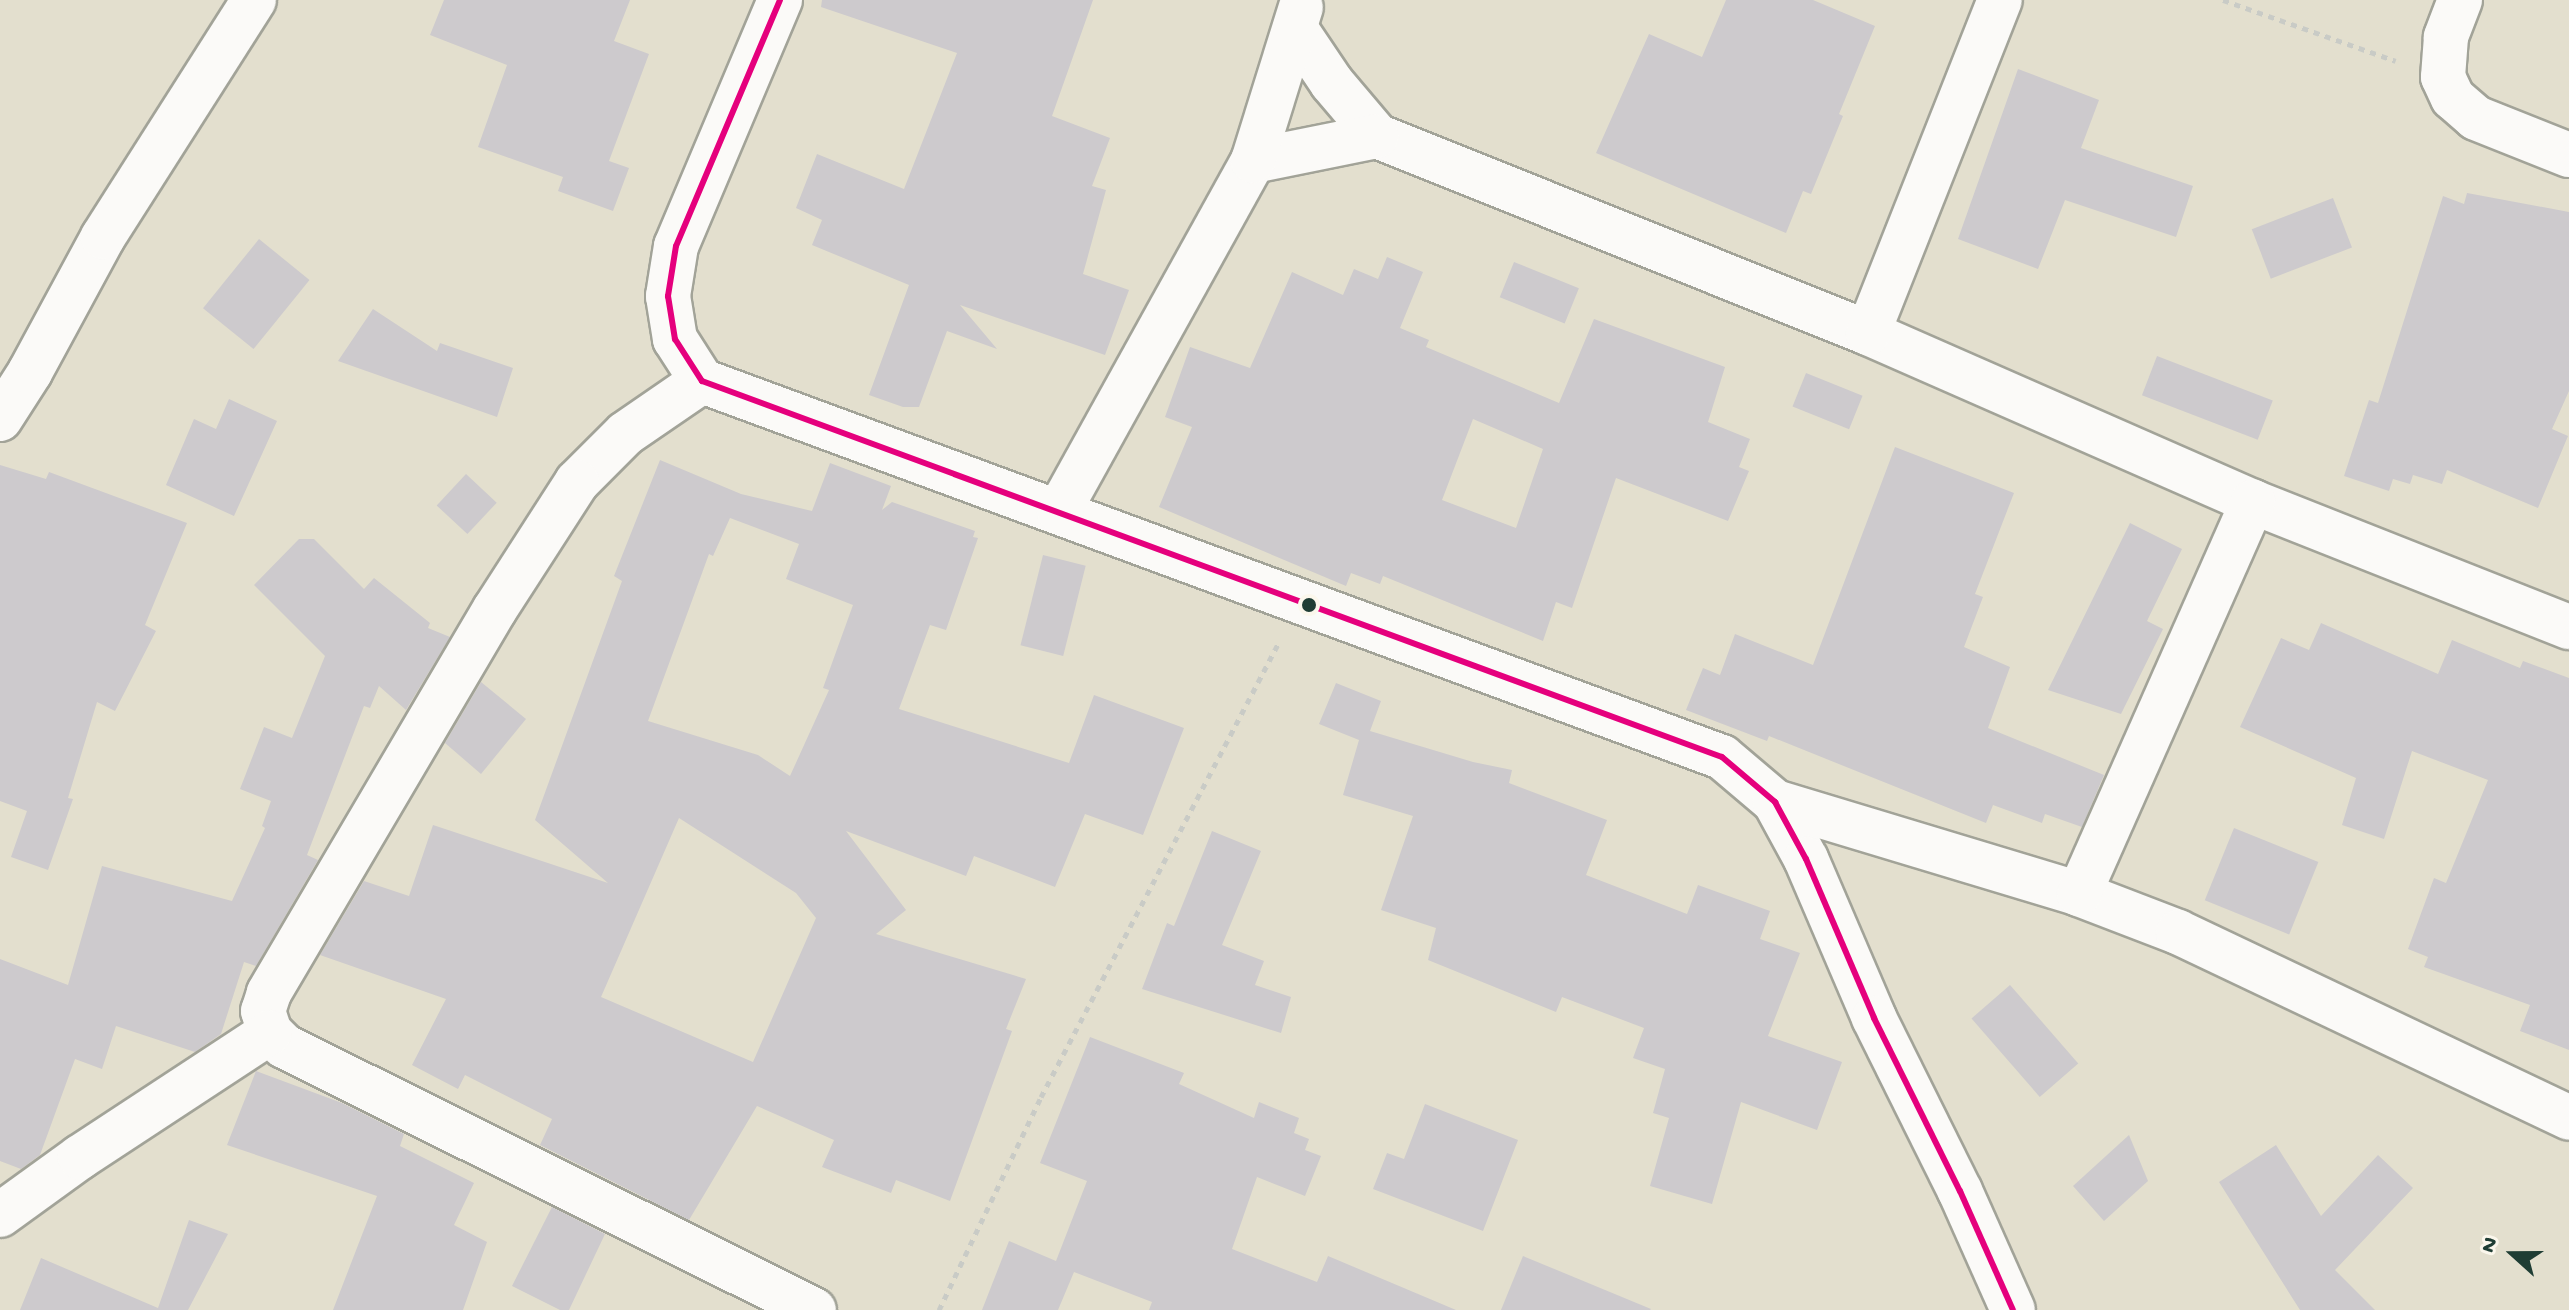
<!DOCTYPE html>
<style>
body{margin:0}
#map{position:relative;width:2569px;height:1310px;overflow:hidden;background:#e3dfce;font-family:"Gochi Hand",sans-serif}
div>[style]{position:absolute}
.building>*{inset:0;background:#cdcacd;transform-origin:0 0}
.path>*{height:5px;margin-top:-2.5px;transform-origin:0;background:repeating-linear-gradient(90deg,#c9cbc6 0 6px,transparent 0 12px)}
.roads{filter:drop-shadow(2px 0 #a2a398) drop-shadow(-2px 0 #a2a398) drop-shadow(0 2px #a2a398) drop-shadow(0 -2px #a2a398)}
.minor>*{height:44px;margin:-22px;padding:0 22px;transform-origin:22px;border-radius:22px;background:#fbfaf8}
.bus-1>*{height:6px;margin:-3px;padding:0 3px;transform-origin:3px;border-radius:3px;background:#e5007d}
.dots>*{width:22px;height:22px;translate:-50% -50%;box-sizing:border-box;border:4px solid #fbf7ec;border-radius:50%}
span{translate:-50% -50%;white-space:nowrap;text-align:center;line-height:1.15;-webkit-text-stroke:6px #fbf7ec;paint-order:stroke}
.north{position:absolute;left:2473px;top:1214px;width:80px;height:80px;-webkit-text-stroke:6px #fbf7ec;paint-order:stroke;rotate:291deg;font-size:22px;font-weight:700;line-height:32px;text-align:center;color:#1f3d34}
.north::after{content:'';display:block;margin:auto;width:28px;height:36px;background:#1f3d34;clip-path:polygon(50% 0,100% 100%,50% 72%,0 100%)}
</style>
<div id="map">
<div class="building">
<div style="clip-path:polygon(444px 0,630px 0,614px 41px,649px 54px,609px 161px,629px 168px,613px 211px,558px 191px,563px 177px,478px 147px,507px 65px,430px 35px)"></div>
<div style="clip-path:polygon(822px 0,1093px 0,1052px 116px,1110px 138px,1092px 186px,1106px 190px,1083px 274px,1129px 290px,1105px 355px,960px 305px,997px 349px,947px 331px,919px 407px,903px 407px,869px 395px,909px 285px,812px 245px,822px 220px,796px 208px,817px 154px,904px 189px,957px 53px,821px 7px)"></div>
<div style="clip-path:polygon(1726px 0,1813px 0,1875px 26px,1839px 114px,1843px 116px,1811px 194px,1803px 191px,1786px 233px,1596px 153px,1649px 34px,1702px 57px)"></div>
<div style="clip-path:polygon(2018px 69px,2099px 100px,2081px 148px,2193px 186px,2176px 237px,2065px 200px,2038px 269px,1958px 239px)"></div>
<div style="clip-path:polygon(2467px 193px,2569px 212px,2569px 391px,2552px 429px,2568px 436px,2538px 508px,2447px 470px,2442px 484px,2413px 475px,2410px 484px,2393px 479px,2389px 491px,2344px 476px,2369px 400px,2378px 403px,2443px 196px,2464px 204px)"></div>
<div style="left:2333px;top:198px;width:53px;height:87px;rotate:69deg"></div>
<div style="left:259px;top:239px;width:65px;height:89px;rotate:39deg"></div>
<div style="clip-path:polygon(evenodd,1387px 257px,1423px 272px,1400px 328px,1429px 340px,1426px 347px,1559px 403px,1594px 319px,1725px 367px,1708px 422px,1750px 439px,1739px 467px,1749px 471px,1728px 521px,1616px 478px,1572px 608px,1556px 602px,1543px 641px,1383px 576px,1380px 584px,1351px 573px,1346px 586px,1159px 507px,1192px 427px,1165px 417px,1190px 347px,1250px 368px,1292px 272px,1343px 295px,1354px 269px,1378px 279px,1387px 257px,1473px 419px,1543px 449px,1516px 528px,1442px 500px,1473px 419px)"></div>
<div style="left:1514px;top:262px;width:70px;height:38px;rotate:22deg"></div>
<div style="clip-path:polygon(373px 309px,437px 351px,440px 343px,513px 368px,497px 417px,338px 361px)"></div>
<div style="left:2157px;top:356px;width:124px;height:42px;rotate:21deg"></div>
<div style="left:1806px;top:373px;width:61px;height:36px;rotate:22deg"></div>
<div style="clip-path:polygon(229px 399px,277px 421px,234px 516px,166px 485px,194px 419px,216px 429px)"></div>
<div style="clip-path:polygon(1895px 447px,2014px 493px,1975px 594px,1983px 597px,1964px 647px,2010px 667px,1988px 728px,2104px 775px,2082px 827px,2045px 814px,2042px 823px,1993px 805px,1986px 823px,1769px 736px,1767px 741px,1686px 710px,1703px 668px,1720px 675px,1735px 634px,1813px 665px)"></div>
<div style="clip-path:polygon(evenodd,660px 460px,741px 494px,812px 511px,830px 463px,891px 486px,882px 510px,892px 502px,975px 531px,973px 537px,978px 538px,946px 630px,930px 625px,899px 709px,1069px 763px,1094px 695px,1184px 728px,1143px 835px,1085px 814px,1055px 887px,974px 856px,966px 876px,846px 831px,906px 910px,876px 934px,1026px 979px,1006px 1029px,1012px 1031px,950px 1201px,896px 1180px,891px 1193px,822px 1167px,834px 1140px,757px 1106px,689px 1220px,540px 1145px,552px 1119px,465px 1075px,458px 1089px,412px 1065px,446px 999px,320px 955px,364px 881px,409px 896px,433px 825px,608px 883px,535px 820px,622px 581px,614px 576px,660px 460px,730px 518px,799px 544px,786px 579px,853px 605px,823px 688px,829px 690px,790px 776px,758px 755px,648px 721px,709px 554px,713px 556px,730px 518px,660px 460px,679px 818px,796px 893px,816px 918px,753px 1062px,601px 997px,679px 818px)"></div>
<div style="clip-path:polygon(0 465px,46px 479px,49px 472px,187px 523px,145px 625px,156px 631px,115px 711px,97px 702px,68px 798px,73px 799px,48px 870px,11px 857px,27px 811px,0 801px)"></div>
<div style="left:466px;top:474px;width:42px;height:43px;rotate:43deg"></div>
<div style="clip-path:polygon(2130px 523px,2182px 549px,2147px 621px,2163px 629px,2121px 714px,2048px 690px)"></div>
<div style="clip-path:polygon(299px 539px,314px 539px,364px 589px,374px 578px,430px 623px,428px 628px,450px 637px,406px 710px,379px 686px,370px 708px,364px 706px,307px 855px,318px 860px,256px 966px,244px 962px,221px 1034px,195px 1052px,116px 1026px,102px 1069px,75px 1059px,40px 1155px,21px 1169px,0 1161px,0 959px,68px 985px,102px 866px,232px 901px,265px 828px,262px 826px,271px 801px,240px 789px,264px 727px,292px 738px,325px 656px,254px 585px)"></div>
<div style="left:1043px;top:555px;width:44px;height:93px;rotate:14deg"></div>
<div style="clip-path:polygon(2321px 623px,2438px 674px,2452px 640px,2520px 668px,2523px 661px,2569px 678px,2569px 1050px,2520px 1031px,2530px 1005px,2424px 967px,2428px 957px,2408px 949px,2434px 878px,2446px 883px,2488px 780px,2412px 751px,2384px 839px,2342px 825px,2356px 778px,2240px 727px,2281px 638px,2309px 650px)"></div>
<div style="clip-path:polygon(481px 682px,526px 719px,481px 774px,445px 743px)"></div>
<div style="clip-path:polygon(1336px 683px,1381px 701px,1370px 731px,1473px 762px,1512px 770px,1509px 783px,1607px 820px,1586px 875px,1687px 914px,1698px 885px,1770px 911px,1760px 939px,1800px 953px,1768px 1036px,1842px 1062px,1817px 1130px,1741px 1102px,1712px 1204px,1650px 1186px,1669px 1118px,1653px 1113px,1665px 1069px,1633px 1058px,1644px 1028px,1562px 997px,1556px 1012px,1428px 960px,1436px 928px,1381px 910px,1413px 816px,1343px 795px,1359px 740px,1319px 724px)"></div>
<div style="left:2234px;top:828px;width:91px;height:78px;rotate:22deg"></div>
<div style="clip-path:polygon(1212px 831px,1261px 851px,1222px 945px,1264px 961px,1255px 985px,1291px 997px,1281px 1033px,1142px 989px,1167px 923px,1174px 926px)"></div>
<div style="left:2010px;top:985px;width:104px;height:51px;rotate:49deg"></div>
<div style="clip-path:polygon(1090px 1037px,1184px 1073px,1179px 1084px,1254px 1118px,1259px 1102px,1299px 1118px,1294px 1133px,1309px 1139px,1305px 1150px,1321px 1156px,1305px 1196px,1257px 1177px,1232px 1249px,1317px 1282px,1328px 1256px,1456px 1310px,1149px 1310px,1152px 1302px,1074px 1272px,1058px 1310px,982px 1310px,1009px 1241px,1056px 1261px,1087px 1181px,1040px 1163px)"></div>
<div style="clip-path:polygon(256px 1071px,342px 1103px,404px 1134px,400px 1146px,474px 1183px,454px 1225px,487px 1242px,463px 1310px,333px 1310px,377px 1196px,227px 1145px)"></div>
<div style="clip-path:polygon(1425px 1104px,1518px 1140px,1483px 1231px,1373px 1189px,1387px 1153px,1404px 1159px)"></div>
<div style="clip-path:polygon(2129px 1135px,2148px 1181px,2104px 1221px,2073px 1186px)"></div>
<div style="clip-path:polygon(2276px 1145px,2321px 1216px,2378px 1155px,2413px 1188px,2335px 1270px,2375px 1310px,2300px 1310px,2219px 1182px)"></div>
<div style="clip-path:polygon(552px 1207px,605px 1234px,569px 1310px,560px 1310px,512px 1286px)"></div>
<div style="clip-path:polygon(189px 1220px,228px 1234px,188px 1310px,20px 1310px,41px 1258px,158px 1308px)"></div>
<div style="clip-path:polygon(1523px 1256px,1651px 1309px,1650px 1310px,1501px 1310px)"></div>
</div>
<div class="path">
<div style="left:2223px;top:0;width:183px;rotate:19.4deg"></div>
<div style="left:939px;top:1310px;width:236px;rotate:-64.4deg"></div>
<div style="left:1041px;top:1097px;width:511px;rotate:-62.38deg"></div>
</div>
<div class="roads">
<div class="minor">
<div style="left:780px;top:0;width:267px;rotate:112.9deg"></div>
<div style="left:676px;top:246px;width:51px;rotate:99.1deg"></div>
<div style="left:668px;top:296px;width:44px;rotate:80.8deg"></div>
<div style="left:675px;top:339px;width:50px;rotate:57.3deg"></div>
<div style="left:702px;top:381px;width:1087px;rotate:20.24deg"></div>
<div style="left:1722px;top:757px;width:70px;rotate:40.3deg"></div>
<div style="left:1775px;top:802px;width:65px;rotate:61.5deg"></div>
<div style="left:1806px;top:859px;width:173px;rotate:66.8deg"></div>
<div style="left:1874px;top:1018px;width:193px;rotate:63.6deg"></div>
<div style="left:1960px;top:1191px;width:130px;rotate:66deg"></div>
<div style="left:2460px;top:0;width:40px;rotate:111deg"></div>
<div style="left:2446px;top:37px;width:40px;rotate:94.3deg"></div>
<div style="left:2443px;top:77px;width:23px;rotate:65deg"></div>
<div style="left:2453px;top:98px;width:30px;rotate:41deg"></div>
<div style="left:2476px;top:118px;width:100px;rotate:21.7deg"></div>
<div style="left:1295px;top:28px;width:66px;rotate:56.1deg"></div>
<div style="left:1332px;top:83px;width:70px;rotate:49.7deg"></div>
<div style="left:1377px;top:136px;width:529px;rotate:21.86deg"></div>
<div style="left:1868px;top:333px;width:420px;rotate:23.7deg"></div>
<div style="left:2253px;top:502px;width:340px;rotate:21.6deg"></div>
<div style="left:1253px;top:161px;width:126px;rotate:-11.4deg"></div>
<div style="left:1868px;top:333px;width:358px;rotate:-68.4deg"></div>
<div style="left:702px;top:381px;width:93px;rotate:145.5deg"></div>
<div style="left:625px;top:434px;width:68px;rotate:135deg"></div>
<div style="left:577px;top:482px;width:151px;rotate:122.8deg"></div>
<div style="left:495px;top:609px;width:446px;rotate:120.5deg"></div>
<div style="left:269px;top:993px;width:19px;rotate:108deg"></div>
<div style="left:263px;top:1011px;width:22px;rotate:72deg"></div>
<div style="left:270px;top:1032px;width:20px;rotate:45deg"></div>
<div style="left:284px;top:1046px;width:592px;rotate:26.48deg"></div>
<div style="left:0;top:419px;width:56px;rotate:-57.4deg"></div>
<div style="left:30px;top:372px;width:153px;rotate:-61.6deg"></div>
<div style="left:103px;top:237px;width:281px;rotate:-57.5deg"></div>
<div style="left:1059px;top:511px;width:400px;rotate:-61deg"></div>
<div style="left:1253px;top:161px;width:161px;rotate:-72.7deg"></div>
<div style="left:1775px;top:802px;width:318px;rotate:16.8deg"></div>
<div style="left:2079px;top:894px;width:106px;rotate:21deg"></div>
<div style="left:2178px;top:932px;width:433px;rotate:25.4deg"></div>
<div style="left:2079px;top:894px;width:429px;rotate:-66.1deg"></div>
<div style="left:0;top:1215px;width:99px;rotate:-35.9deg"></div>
<div style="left:80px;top:1157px;width:227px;rotate:-33.3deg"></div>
</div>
</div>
<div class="bus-1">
<div style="left:780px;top:0;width:267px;rotate:112.9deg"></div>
<div style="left:676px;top:246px;width:51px;rotate:99.1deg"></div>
<div style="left:668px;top:296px;width:44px;rotate:80.8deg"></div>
<div style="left:675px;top:339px;width:50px;rotate:57.3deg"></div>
<div style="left:702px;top:381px;width:1087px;rotate:20.24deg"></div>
<div style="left:1722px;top:757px;width:70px;rotate:40.3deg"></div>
<div style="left:1775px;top:802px;width:65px;rotate:61.5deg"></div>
<div style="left:1806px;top:859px;width:173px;rotate:66.8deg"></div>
<div style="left:1874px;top:1018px;width:193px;rotate:63.6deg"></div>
<div style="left:1960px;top:1191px;width:130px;rotate:66deg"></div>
</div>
<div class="dots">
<div style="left:1309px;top:605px;background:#1f3d34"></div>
</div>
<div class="north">N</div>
</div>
